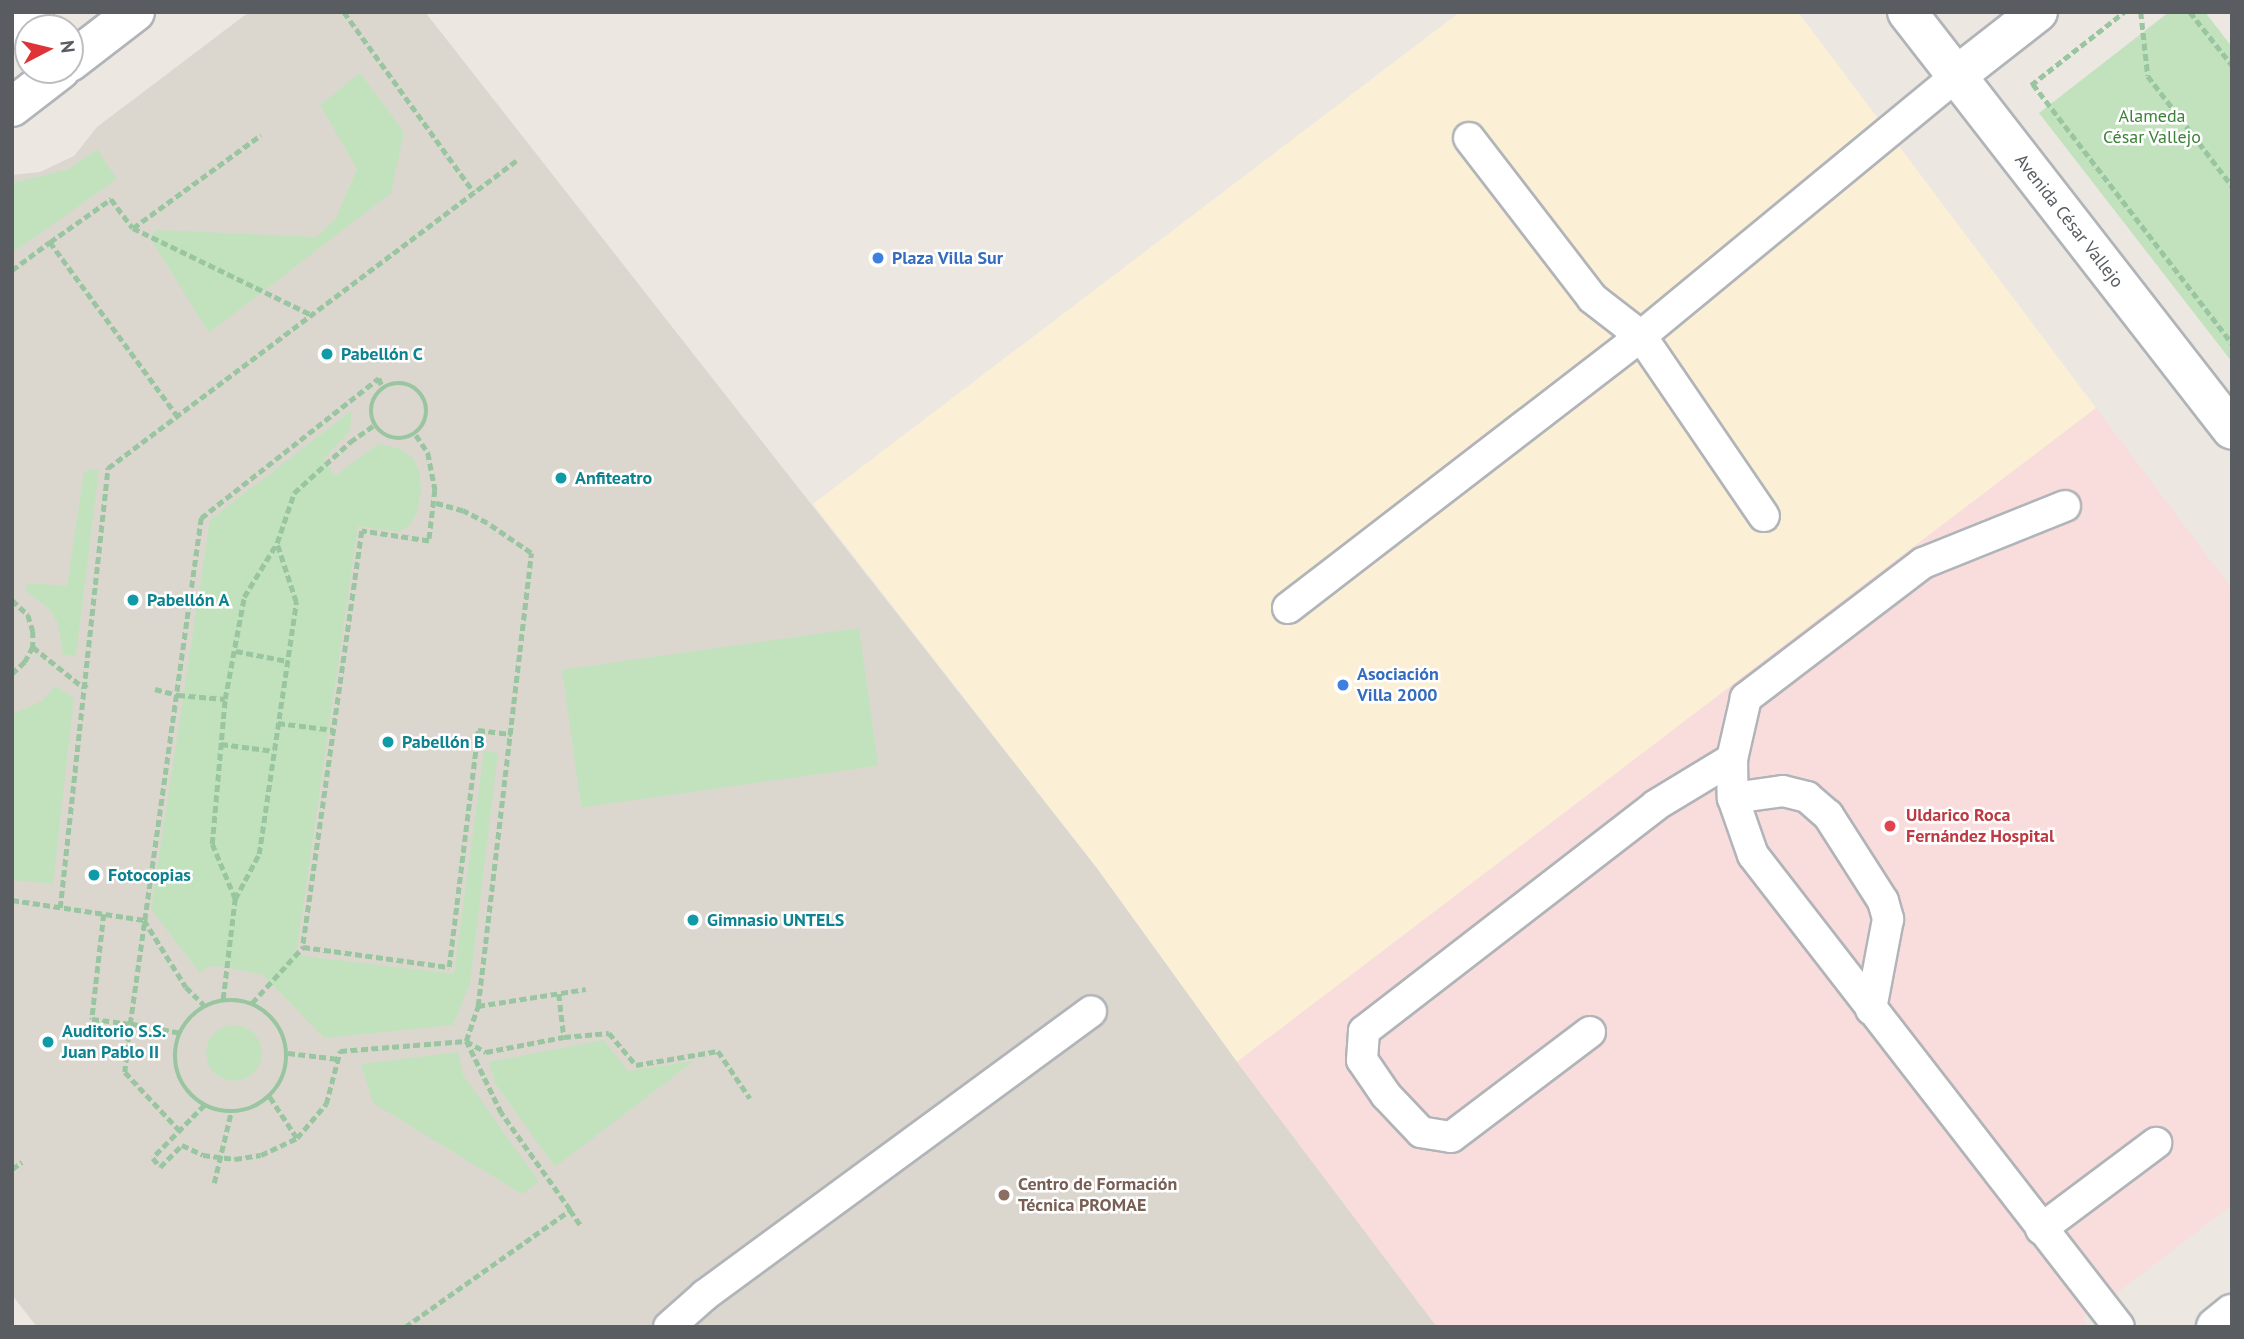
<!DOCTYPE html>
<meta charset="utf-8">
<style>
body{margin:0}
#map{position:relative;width:2244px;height:1339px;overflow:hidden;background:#ece8e1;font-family:"PT Sans",sans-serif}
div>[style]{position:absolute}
.commercial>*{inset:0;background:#fbefd6}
.education>*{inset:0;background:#dbd7cf}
.medical>*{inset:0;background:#f9dcdc}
.green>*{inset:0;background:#c2e2be;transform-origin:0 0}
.round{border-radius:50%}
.path>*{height:4.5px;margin-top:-2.25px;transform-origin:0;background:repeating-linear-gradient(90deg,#99c5a1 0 7px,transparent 0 10.5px)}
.path>.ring{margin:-2.25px;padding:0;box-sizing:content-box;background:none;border:4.5px solid #99c5a1;border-radius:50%}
.roads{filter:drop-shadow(2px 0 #b1b4b8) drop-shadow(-2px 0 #b1b4b8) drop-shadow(0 2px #b1b4b8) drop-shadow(0 -2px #b1b4b8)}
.service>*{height:30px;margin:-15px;padding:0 15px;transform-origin:15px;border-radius:15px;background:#fff}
.minor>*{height:38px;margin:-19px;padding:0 19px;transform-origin:19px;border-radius:19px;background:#fff}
.tertiary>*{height:38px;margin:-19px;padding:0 19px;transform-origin:19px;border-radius:19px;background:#fff}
.secondary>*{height:38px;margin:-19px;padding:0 19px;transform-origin:19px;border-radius:19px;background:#fff}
.dots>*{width:19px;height:19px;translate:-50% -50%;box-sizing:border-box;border:4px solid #fff;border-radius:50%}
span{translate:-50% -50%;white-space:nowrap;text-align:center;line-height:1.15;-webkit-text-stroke:5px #fff;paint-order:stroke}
.park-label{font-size:18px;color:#3c8138}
.street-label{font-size:18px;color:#595d61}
.shop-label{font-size:18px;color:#366cbe;font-weight:700}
.left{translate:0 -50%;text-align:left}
.culture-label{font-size:18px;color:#0d838f;font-weight:700}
.health-label{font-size:18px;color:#be3a42;font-weight:700}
.education-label{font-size:18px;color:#785e54;font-weight:700}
.frame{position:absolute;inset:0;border:14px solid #595d61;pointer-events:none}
.north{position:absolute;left:14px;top:14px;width:70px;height:70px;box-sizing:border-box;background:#fff;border:2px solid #bdbec0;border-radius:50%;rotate:83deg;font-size:19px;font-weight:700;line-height:28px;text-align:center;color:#595d61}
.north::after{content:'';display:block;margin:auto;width:24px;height:32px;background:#df3337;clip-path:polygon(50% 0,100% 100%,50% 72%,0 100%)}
</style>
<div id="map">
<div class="commercial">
<div style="clip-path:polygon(1460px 12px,1798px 12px,2096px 408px,1237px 1062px,1096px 867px,813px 504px)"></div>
</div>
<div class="education">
<div style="clip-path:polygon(249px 12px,425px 12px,1096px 867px,1237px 1062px,1437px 1327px,37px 1327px,12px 1295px,12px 175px,40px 172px,74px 156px,97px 127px)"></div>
</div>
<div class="medical">
<div style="clip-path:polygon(2096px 408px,2232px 589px,2232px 1205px,2083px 1319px,2088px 1327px,1437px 1327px,1237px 1062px)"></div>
</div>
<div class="green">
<div style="clip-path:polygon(2169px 12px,2205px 12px,2232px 47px,2232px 362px,2039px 113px)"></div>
<div style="clip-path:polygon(360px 73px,404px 132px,391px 193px,209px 333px,149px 236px,157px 230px,316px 237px,336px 218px,357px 169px,320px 105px)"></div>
<div style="clip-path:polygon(97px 149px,117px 179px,12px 253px,12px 183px,69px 169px)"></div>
<div style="clip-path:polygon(352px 410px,350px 431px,323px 459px,335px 476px,378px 444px,398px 448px,414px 459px,420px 475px,421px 490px,417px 513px,410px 525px,399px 532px,358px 526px,296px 955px,454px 974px,484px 751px,498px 753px,470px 984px,453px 1025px,324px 1038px,263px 975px,225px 967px,209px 966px,200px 973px,151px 909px,210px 520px)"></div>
<div style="clip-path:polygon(99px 469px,76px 656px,63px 655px,58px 623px,49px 609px,26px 591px,27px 583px,67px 586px,84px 471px)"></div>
<div style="left:859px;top:628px;width:139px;height:300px;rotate:82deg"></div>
<div style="clip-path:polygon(56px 686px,74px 698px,53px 884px,12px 880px,12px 714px,42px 701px)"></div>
<div class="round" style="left:206px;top:1025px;width:56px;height:56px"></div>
<div style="clip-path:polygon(604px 1040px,628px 1071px,694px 1061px,555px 1167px,495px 1083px,489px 1062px)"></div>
<div style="clip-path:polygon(458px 1052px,463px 1075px,539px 1182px,522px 1194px,373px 1103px,361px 1064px)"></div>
</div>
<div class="path">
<div style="left:302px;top:12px;width:4px"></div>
<div style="left:344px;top:12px;width:222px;rotate:54.2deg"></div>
<div style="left:2141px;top:12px;width:64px;rotate:83.8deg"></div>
<div style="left:2148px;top:76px;width:138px;rotate:52.6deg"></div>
<div style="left:2190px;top:12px;width:68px;rotate:51.6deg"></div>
<div style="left:2033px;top:84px;width:327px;rotate:52.5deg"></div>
<div style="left:2031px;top:85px;width:118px;rotate:-38.1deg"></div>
<div style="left:133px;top:228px;width:199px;rotate:25.9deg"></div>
<div style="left:50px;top:242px;width:75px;rotate:-35.2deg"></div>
<div style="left:111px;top:199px;width:36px;rotate:53deg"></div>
<div style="left:133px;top:228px;width:158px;rotate:-36deg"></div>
<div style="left:12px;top:270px;width:47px;rotate:-36.4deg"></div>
<div style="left:50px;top:242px;width:217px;rotate:53.8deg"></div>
<div class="ring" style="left:371px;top:383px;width:51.5px;height:51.5px"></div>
<div style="left:416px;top:435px;width:22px;rotate:56deg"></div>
<div style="left:428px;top:453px;width:38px;rotate:79deg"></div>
<div style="left:435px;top:490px;width:51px;rotate:96.7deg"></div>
<div style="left:429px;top:541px;width:68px;rotate:-171.5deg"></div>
<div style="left:362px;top:531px;width:420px;rotate:98.1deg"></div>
<div style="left:303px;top:947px;width:147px;rotate:7.8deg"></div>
<div style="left:449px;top:967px;width:239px;rotate:-83deg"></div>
<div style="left:478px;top:730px;width:34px;rotate:7deg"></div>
<div style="left:12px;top:600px;width:22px;rotate:43deg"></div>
<div style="left:28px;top:615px;width:17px;rotate:73deg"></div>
<div style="left:33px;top:631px;width:16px;rotate:90deg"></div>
<div style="left:33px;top:647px;width:17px;rotate:118deg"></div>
<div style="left:25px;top:662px;width:18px;rotate:137deg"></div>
<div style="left:33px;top:647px;width:64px;rotate:38.7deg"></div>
<div style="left:83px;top:687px;width:5px;rotate:-37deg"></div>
<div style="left:236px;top:651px;width:52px;rotate:11.1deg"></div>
<div style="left:155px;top:689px;width:24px;rotate:15deg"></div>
<div style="left:178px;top:695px;width:47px;rotate:4.9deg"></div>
<div style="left:278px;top:723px;width:56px;rotate:7.1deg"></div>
<div style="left:221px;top:744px;width:53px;rotate:7.5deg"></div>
<div style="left:235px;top:899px;width:60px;rotate:-112.7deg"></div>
<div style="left:212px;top:844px;width:146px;rotate:-84.9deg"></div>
<div style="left:225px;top:699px;width:104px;rotate:-79.4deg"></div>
<div style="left:244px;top:597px;width:63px;rotate:-58.6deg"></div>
<div style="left:277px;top:543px;width:53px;rotate:-71.2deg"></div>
<div style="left:294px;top:493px;width:76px;rotate:-42.3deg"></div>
<div style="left:350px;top:442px;width:29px;rotate:-35deg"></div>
<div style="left:12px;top:900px;width:134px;rotate:8.6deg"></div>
<div style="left:144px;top:920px;width:79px;rotate:57.9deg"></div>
<div style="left:186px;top:987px;width:25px;rotate:45deg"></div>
<div style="left:60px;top:908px;width:443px;rotate:-83.8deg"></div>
<div style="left:108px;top:468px;width:512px;rotate:-36.98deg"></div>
<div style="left:104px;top:914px;width:106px;rotate:96.5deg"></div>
<div style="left:92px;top:1019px;width:38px;rotate:7deg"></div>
<div style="left:130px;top:1024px;width:48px;rotate:95.9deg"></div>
<div style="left:125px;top:1072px;width:81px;rotate:47deg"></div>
<div style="left:559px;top:994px;width:43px;rotate:83.4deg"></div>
<div style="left:223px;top:999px;width:101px;rotate:-83.2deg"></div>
<div style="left:235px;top:899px;width:51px;rotate:-61.9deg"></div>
<div style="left:259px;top:854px;width:255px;rotate:-81.6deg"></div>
<div style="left:296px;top:602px;width:61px;rotate:-108.1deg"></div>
<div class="ring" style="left:175px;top:1000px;width:107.5px;height:107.5px"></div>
<div style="left:252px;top:1003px;width:76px;rotate:-47.7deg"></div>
<div style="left:478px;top:1006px;width:109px;rotate:-8.9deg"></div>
<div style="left:179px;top:1033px;width:50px;rotate:-169.6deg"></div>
<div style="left:130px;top:1024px;width:511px;rotate:-82.01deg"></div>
<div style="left:201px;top:518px;width:226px;rotate:-38.2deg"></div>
<div style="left:379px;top:378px;width:12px;rotate:70deg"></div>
<div style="left:288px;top:1053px;width:51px;rotate:6.7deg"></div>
<div style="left:270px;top:1097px;width:49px;rotate:56.6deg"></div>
<div style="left:205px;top:1105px;width:74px;rotate:134.5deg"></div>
<div style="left:153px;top:1158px;width:11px;rotate:52deg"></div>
<div style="left:160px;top:1167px;width:31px;rotate:-45deg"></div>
<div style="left:182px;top:1145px;width:23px;rotate:25deg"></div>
<div style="left:203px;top:1155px;width:32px;rotate:7deg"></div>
<div style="left:235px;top:1159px;width:26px;rotate:-9deg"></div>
<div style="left:261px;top:1155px;width:40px;rotate:-25deg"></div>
<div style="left:297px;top:1138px;width:45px;rotate:-49.5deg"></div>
<div style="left:326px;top:1104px;width:55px;rotate:-75.2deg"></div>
<div style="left:340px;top:1051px;width:126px;rotate:-4.5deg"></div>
<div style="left:466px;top:1041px;width:23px;rotate:29deg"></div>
<div style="left:486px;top:1052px;width:79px;rotate:-10.9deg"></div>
<div style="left:564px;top:1037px;width:45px;rotate:-5.1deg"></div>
<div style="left:609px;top:1033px;width:42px;rotate:49.8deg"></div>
<div style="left:636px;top:1065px;width:83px;rotate:-9.7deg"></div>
<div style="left:718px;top:1051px;width:57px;rotate:55.8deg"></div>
<div style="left:12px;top:1169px;width:12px;rotate:-35deg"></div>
<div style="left:214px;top:1183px;width:73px;rotate:-76.5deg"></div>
<div style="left:570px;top:1210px;width:19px;rotate:55deg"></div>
<div style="left:405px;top:1327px;width:202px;rotate:-35.3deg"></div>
<div style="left:570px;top:1210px;width:119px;rotate:-125.4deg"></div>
<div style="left:501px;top:1113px;width:80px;rotate:-115.9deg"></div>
<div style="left:466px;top:1041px;width:37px;rotate:-71deg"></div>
<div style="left:478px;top:1006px;width:456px;rotate:-83.3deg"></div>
<div style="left:531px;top:553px;width:53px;rotate:-145.7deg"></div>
<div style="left:487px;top:523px;width:27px;rotate:-153deg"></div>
<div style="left:463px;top:511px;width:29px;rotate:-164deg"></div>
</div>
<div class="roads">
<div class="service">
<div style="left:1469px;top:138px;width:202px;rotate:52.4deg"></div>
<div style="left:1592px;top:298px;width:62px;rotate:37.8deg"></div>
<div style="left:1641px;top:336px;width:218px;rotate:55.7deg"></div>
<div style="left:2065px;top:506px;width:153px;rotate:158.1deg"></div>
<div style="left:1923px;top:563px;width:223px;rotate:142.7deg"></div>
<div style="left:1746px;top:698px;width:63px;rotate:102.9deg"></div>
<div style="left:1732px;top:759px;width:39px;rotate:89deg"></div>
<div style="left:1733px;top:798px;width:60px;rotate:70.7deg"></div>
<div style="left:1753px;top:855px;width:597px;rotate:52.21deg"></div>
<div style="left:1288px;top:608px;width:446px;rotate:-37.6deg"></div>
<div style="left:1641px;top:336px;width:408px;rotate:-39.5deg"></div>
<div style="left:1733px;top:798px;width:50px;rotate:-8deg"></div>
<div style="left:1783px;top:791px;width:25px;rotate:14deg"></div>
<div style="left:1807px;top:797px;width:28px;rotate:41deg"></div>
<div style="left:1828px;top:815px;width:102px;rotate:57.4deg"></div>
<div style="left:1883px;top:901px;width:19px;rotate:74deg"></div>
<div style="left:1888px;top:919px;width:92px;rotate:100.7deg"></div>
<div style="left:1590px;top:1032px;width:174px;rotate:142.9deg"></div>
<div style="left:1451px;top:1137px;width:30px;rotate:-171deg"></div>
<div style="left:1421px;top:1132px;width:51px;rotate:-133.4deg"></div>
<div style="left:1386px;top:1095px;width:42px;rotate:-124.4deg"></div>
<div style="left:1362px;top:1060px;width:29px;rotate:-86deg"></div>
<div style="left:1364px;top:1031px;width:369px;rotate:-37.7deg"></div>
<div style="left:1656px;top:805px;width:89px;rotate:-31.2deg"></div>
<div style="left:2041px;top:1229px;width:144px;rotate:-36.8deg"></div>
<div style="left:669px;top:1327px;width:48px;rotate:-41.6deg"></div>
<div style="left:705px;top:1295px;width:479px;rotate:-36.3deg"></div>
</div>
<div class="minor">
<div style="left:1956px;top:76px;width:104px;rotate:-38deg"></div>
</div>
<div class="tertiary">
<div style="left:12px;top:29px;width:28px;rotate:-38deg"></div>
<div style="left:70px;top:62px;width:82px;rotate:-37.6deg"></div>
<div style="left:12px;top:107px;width:61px;rotate:-37.6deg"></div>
<div style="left:2216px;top:1327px;width:21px;rotate:-39deg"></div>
</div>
<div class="secondary">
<div style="left:1907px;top:12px;width:529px;rotate:52.13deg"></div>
</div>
</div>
<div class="dots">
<div style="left:878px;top:258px;background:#3f7fe0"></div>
<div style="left:327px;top:354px;background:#0f9aa8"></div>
<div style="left:561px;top:478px;background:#0f9aa8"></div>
<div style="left:133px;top:600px;background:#0f9aa8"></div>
<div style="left:1343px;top:685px;background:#3f7fe0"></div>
<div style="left:388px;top:742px;background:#0f9aa8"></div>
<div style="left:1890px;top:826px;background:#e0444e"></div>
<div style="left:94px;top:875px;background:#0f9aa8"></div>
<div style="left:693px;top:920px;background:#0f9aa8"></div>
<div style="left:48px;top:1042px;background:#0f9aa8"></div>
<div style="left:1004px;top:1195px;background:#8d6e63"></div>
</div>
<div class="park-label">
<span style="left:2152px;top:127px">Alameda<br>César Vallejo</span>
</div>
<div class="street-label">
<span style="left:2069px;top:221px;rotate:52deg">Avenida César Vallejo</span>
</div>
<div class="shop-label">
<span class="left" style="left:892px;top:258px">Plaza Villa Sur</span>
<span class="left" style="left:1357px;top:685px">Asociación<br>Villa 2000</span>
</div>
<div class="culture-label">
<span class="left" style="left:341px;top:354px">Pabellón C</span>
<span class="left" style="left:575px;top:478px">Anfiteatro</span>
<span class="left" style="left:147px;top:600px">Pabellón A</span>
<span class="left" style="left:402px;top:742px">Pabellón B</span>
<span class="left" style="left:108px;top:875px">Fotocopias</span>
<span class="left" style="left:707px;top:920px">Gimnasio UNTELS</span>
<span class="left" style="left:62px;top:1042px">Auditorio S.S.<br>Juan Pablo II</span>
</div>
<div class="health-label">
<span class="left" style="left:1906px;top:826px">Uldarico Roca<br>Fernández Hospital</span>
</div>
<div class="education-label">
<span class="left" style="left:1018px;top:1195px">Centro de Formación<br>Técnica PROMAE</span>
</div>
<div class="frame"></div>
<div class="north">N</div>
</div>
